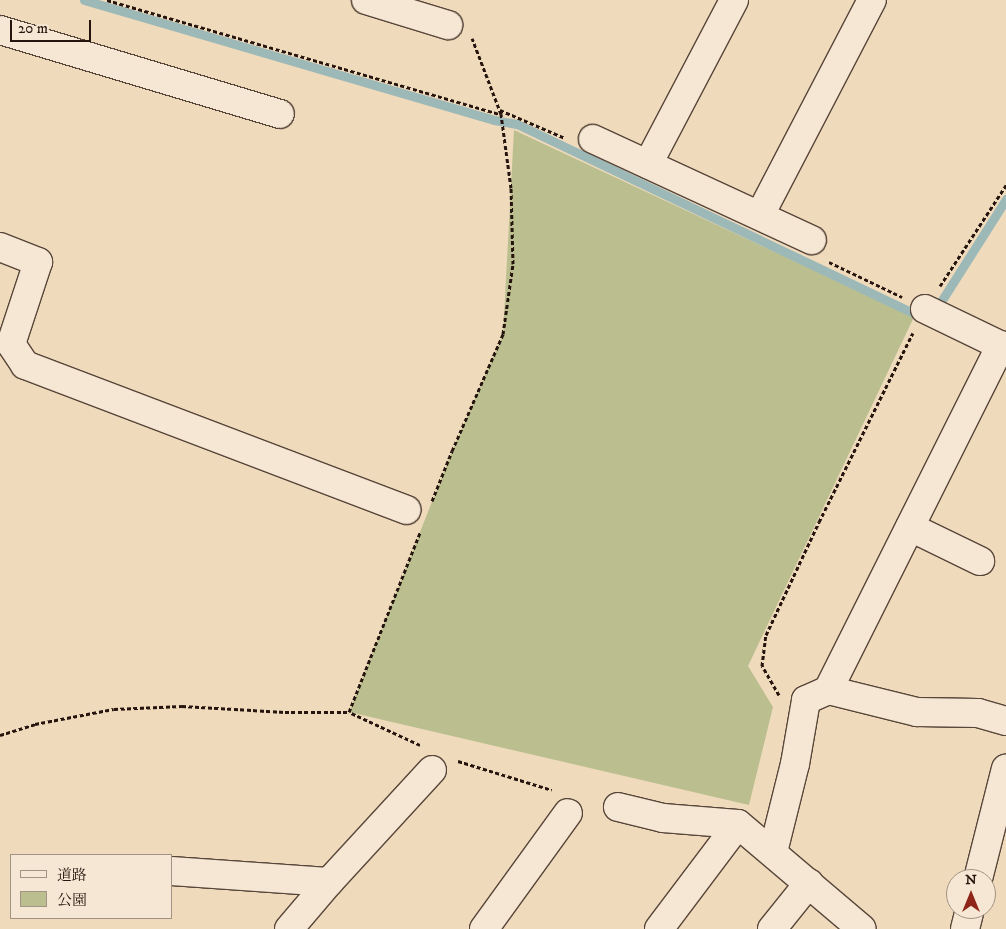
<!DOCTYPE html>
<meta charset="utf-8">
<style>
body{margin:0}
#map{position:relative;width:1006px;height:929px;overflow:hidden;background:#f0dabc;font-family:"IM FELL DW Pica","Noto Serif JP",serif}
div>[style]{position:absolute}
.green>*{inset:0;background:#bbbf8f}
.stream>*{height:9px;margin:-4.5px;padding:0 4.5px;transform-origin:4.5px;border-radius:4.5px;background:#9cb9b8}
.path>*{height:3px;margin-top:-1.5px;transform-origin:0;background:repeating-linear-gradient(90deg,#26150e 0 4px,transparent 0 6.5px)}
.roads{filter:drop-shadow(1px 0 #58463a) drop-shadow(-1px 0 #58463a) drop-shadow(0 1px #58463a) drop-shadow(0 -1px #58463a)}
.street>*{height:28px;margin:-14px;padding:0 14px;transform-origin:14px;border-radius:14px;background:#f5e7d3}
span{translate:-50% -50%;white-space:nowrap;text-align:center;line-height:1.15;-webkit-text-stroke:4.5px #f5e7d3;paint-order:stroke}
.legend{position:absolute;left:10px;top:854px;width:162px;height:65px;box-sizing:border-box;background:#f5e7d3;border:1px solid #a29384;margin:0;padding:6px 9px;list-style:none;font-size:15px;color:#26150e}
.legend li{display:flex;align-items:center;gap:10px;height:25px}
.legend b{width:25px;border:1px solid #a29384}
.north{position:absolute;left:946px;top:869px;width:50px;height:50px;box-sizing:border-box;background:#f5e7d3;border:1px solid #a29384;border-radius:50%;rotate:0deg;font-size:14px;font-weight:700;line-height:20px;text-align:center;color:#26150e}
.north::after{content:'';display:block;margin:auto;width:18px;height:22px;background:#8f2418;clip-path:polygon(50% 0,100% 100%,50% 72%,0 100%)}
.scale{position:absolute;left:10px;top:20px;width:81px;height:22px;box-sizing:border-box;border:2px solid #26150e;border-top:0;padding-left:6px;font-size:15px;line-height:18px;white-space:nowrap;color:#26150e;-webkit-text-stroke:4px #f5e7d3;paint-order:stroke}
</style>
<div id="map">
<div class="green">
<div style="clip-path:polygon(514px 130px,914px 317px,748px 666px,773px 707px,749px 805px,349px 712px,452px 451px,503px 334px)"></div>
</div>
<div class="stream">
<div style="left:84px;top:0;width:427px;rotate:16.3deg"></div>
<div style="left:494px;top:120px;width:23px;rotate:10deg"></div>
<div style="left:517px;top:124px;width:450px;rotate:25.5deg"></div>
<div style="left:935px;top:311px;width:133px;rotate:-57.6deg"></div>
</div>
<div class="path">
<div style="left:107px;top:0;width:409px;rotate:16.2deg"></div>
<div style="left:500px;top:110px;width:71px;rotate:23.3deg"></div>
<div style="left:829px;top:262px;width:81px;rotate:25.6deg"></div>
<div style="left:940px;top:286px;width:121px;rotate:-56.8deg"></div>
<div style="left:432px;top:501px;width:54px;rotate:-68.2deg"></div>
<div style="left:452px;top:451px;width:128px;rotate:-66.4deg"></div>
<div style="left:503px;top:334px;width:71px;rotate:-81.9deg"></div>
<div style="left:513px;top:264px;width:76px;rotate:-91.5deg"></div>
<div style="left:511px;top:188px;width:75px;rotate:-97.7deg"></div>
<div style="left:501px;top:114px;width:81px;rotate:-110.9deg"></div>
<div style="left:779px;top:695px;width:34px;rotate:-120deg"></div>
<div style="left:762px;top:666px;width:31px;rotate:-83deg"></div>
<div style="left:766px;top:635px;width:125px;rotate:-64.9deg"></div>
<div style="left:819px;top:522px;width:211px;rotate:-63.6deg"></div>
<div style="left:0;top:735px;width:37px;rotate:-17deg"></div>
<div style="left:35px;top:724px;width:80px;rotate:-10.8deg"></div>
<div style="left:114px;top:709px;width:68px;rotate:-2.5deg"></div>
<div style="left:182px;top:706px;width:103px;rotate:3.3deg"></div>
<div style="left:285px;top:712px;width:64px"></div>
<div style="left:420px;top:745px;width:78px;rotate:-155.1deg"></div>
<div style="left:349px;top:712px;width:193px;rotate:-68.4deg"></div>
<div style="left:458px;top:761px;width:98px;rotate:17.1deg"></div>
</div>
<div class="roads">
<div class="street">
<div style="left:366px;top:0;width:86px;rotate:17deg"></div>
<div style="left:0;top:30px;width:292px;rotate:16.7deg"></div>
<div style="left:593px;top:139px;width:241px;rotate:24.8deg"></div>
<div style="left:648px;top:164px;width:185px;rotate:-62.3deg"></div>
<div style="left:760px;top:215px;width:242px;rotate:-62.5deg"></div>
<div style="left:0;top:247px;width:41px;rotate:21.5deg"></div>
<div style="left:38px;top:262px;width:86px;rotate:108.2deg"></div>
<div style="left:11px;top:344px;width:25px;rotate:56deg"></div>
<div style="left:25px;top:365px;width:408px;rotate:20.8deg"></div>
<div style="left:925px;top:309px;width:90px;rotate:25.7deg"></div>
<div style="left:1001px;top:345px;width:386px;rotate:116.6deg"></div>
<div style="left:828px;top:690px;width:92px;rotate:13.9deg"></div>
<div style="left:917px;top:712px;width:61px;rotate:0.9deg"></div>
<div style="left:978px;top:713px;width:29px;rotate:16deg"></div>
<div style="left:910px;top:527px;width:78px;rotate:25.9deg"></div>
<div style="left:618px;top:807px;width:46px;rotate:13.7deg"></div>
<div style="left:663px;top:818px;width:75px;rotate:4.6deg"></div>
<div style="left:738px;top:824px;width:162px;rotate:40.3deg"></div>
<div style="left:773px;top:852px;width:91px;rotate:-76deg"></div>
<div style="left:795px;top:764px;width:65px;rotate:-80.2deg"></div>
<div style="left:806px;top:700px;width:24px;rotate:-24deg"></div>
<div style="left:171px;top:871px;width:158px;rotate:4deg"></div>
<div style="left:329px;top:882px;width:152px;rotate:-47.4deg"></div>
<div style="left:978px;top:879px;width:114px;rotate:-75.8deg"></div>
<div style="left:289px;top:929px;width:62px;rotate:-49.6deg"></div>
<div style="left:484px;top:929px;width:143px;rotate:-54.1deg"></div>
<div style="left:659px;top:929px;width:131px;rotate:-53deg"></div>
<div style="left:772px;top:929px;width:59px;rotate:-51.2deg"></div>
<div style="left:965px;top:929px;width:21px;rotate:-76deg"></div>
</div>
</div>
<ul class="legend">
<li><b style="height:6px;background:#f5e7d3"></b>道路</li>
<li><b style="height:14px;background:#bbbf8f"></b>公園</li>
</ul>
<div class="north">N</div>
<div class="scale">20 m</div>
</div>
